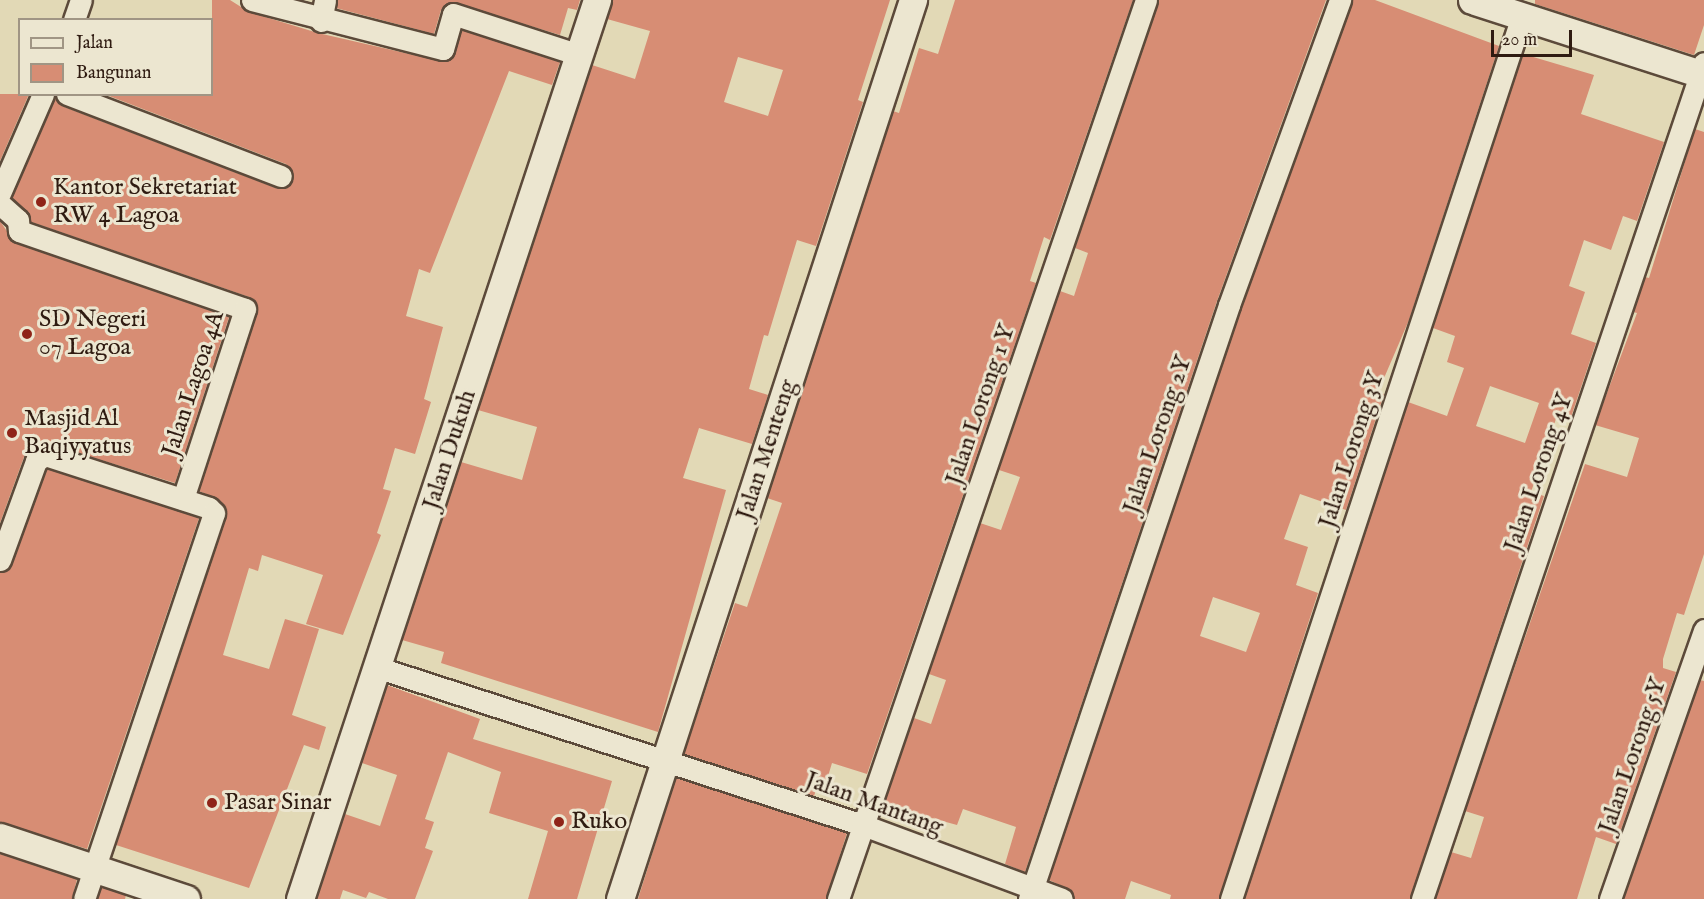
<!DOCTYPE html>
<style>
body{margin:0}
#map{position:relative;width:1704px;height:899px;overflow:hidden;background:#e2d9b6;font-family:"IM FELL English",serif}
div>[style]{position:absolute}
.building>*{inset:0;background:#d78d74}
.roads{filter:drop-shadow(2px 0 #5c4a3a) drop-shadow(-2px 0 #5c4a3a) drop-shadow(0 2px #5c4a3a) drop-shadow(0 -2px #5c4a3a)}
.minor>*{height:21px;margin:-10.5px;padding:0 10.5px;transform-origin:10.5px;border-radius:10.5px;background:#ece6d0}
.tertiary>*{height:27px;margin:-13.5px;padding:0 13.5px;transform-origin:13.5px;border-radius:13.5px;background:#ece6d0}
.dots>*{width:16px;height:16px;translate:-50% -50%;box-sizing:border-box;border:3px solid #ece6d0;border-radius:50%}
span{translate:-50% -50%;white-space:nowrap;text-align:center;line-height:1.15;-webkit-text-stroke:6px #ece6d0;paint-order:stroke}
.poi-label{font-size:24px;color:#2f1b11}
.left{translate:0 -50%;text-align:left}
.street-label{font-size:24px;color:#2f1b11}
.legend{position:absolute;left:18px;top:18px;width:195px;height:78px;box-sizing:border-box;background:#ece6d0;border:2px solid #a09584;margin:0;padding:8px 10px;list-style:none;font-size:18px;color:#2f1b11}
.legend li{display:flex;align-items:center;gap:12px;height:30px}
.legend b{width:30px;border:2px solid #a09584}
.scale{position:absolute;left:1491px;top:30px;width:81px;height:27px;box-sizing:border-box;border:3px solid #2f1b11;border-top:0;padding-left:8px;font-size:18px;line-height:21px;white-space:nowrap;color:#2f1b11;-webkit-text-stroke:4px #ece6d0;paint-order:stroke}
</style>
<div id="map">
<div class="building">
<div style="clip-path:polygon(212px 0,230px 0,249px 12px,318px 33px,440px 61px,452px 58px,462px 30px,560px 62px,552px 85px,509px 71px,430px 273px,419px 269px,406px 316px,443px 327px,424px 399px,431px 402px,415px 454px,395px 448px,383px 489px,391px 491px,377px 533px,381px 535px,343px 635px,306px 624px,323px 575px,262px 555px,258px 571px,249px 568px,223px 655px,269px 669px,285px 619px,319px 629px,292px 715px,326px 727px,319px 750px,304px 745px,249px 888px,116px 845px,226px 517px,218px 499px,199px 491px,257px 306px,249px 297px,31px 222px,12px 198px,55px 98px,62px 106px,276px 188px,289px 185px,293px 173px,286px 164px,104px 94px,212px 94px)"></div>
<div style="clip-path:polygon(337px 0,580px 0,577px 10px,568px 8px,560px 35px,451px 2px,441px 10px,434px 34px,336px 8px)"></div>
<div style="clip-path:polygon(evenodd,612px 0,890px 0,858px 100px,863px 102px,816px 246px,797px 240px,768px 336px,764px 335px,749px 389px,768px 395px,752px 444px,699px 428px,683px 478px,726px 490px,658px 732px,441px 663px,444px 652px,402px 640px,461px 462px,522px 480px,537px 427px,478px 410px,592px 65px,635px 79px,650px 31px,607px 19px,612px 0,738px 57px,783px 70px,768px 116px,724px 102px,738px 57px)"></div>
<div style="clip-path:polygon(955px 0,1133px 0,1050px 240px,1044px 237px,1030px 281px,1036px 283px,867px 774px,832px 763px,826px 783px,819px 781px,814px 796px,684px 754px,735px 603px,747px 607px,782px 503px,767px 498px,893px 111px,899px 113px,919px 48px,938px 54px)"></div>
<div style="clip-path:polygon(1158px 0,1326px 0,1217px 301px,1025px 872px,1005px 864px,1016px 827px,963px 809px,957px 825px,884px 805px,914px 718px,931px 724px,946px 680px,929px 674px,980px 523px,1001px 530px,1020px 477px,999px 470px,1060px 291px,1074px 296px,1088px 253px,1075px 248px)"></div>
<div style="clip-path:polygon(evenodd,1352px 0,1375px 0,1499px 46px,1409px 320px,1378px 392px,1384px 394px,1346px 510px,1300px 494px,1284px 539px,1308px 547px,1296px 585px,1318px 593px,1219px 899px,1170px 899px,1171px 895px,1131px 881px,1125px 899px,1074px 899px,1071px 890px,1049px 880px,1241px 309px,1352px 0,1213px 597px,1260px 613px,1246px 652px,1200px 636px,1213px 597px)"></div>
<div style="clip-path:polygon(1535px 0,1704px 0,1704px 25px,1694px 55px,1535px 4px)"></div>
<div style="clip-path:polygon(evenodd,1523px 54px,1594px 75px,1581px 114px,1664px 142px,1637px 221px,1623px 216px,1611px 250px,1584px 240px,1569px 286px,1585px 292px,1571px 334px,1596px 343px,1571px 417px,1558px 413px,1531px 492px,1544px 496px,1410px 899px,1244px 899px,1408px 402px,1447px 416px,1464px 368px,1447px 362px,1455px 336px,1433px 328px,1523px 54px,1490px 386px,1539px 403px,1525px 443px,1476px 426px,1490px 386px)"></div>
<div style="clip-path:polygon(0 94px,29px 94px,0 161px)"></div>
<div style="clip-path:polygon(1695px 129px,1704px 132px,1704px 554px,1684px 615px,1677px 613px,1663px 659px,1663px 668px,1676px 672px,1616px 844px,1596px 837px,1577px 899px,1435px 899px,1451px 852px,1471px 858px,1484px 817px,1465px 811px,1585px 464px,1627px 477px,1639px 438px,1595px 425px,1637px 313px,1633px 312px,1645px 277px,1649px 278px)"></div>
<div style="clip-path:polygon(0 221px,15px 243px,229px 317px,175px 483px,43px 442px,24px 457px,0 523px)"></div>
<div style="clip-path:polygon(47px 469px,199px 518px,87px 849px,0 822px,0 572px,12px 564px)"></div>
<div style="clip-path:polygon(1700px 680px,1704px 681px,1704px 899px,1624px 899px)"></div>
<div style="clip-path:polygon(387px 685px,480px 719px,473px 739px,612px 781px,577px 899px,528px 899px,548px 831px,489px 813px,501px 772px,448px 752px,425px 819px,434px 822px,425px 848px,433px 851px,415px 899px,388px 899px,369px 892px,366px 898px,343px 890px,340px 899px,317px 899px,345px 814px,380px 826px,397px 775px,362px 763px)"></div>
<div style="clip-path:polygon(676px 778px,847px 833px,826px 899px,638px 899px)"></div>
<div style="clip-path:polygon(0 854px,77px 879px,72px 899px,0 899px)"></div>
<div style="clip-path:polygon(101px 887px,126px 895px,125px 899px,97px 899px)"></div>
</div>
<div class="roads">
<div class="minor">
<div style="left:252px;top:0;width:197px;rotate:14.4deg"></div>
<div style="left:443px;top:49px;width:36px;rotate:-74deg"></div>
<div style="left:453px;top:14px;width:133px;rotate:18deg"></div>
<div style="left:74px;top:20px;width:21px;rotate:-71deg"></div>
<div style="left:321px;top:21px;width:21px;rotate:-79deg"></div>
<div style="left:67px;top:94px;width:229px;rotate:21deg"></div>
<div style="left:0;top:193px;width:108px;rotate:-66.5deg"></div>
<div style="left:0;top:204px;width:24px;rotate:42deg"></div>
<div style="left:18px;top:220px;width:11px;rotate:85deg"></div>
<div style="left:19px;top:231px;width:239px;rotate:19deg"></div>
<div style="left:245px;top:309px;width:200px;rotate:108.1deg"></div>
<div style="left:0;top:560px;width:105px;rotate:-70deg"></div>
<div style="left:36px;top:461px;width:11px;rotate:-34deg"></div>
<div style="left:45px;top:455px;width:172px;rotate:17.9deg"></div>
<div style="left:209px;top:508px;width:7px;rotate:45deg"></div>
<div style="left:214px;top:513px;width:407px;rotate:108.6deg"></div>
<div style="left:379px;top:668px;width:509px;rotate:17.97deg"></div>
<div style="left:863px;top:825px;width:212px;rotate:20.4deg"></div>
<div style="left:838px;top:899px;width:950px;rotate:-71.09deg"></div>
<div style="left:1029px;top:899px;width:627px;rotate:-71.39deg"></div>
<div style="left:1229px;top:305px;width:325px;rotate:-70deg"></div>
<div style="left:1231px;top:899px;width:930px;rotate:-71.76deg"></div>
<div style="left:1422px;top:899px;width:882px;rotate:-71.36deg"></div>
<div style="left:1610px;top:899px;width:285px;rotate:-70.7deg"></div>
</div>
<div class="tertiary">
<div style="left:1472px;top:0;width:244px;rotate:17.9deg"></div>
<div style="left:0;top:837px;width:196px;rotate:18.4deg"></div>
<div style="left:300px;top:899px;width:947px;rotate:-71.72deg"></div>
<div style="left:620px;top:899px;width:946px;rotate:-71.95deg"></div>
</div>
</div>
<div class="dots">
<div style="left:41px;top:202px;background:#8f2418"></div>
<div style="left:27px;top:334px;background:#8f2418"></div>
<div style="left:12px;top:433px;background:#8f2418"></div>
<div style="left:212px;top:803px;background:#8f2418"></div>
<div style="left:559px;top:822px;background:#8f2418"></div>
</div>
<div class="poi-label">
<span class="left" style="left:53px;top:202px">Kantor Sekretariat<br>RW 4 Lagoa</span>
<span class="left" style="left:39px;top:334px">SD Negeri<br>07 Lagoa</span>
<span class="left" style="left:24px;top:433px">Masjid Al<br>Baqiyyatus</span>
<span class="left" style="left:224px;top:803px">Pasar Sinar</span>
<span class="left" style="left:571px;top:822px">Ruko</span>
</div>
<div class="street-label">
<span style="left:194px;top:384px;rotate:-72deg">Jalan Lagoa 4A</span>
<span style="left:981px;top:405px;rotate:-71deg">Jalan Lorong 1 Y</span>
<span style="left:1158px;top:435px;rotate:-71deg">Jalan Lorong 2Y</span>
<span style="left:450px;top:450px;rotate:-72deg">Jalan Dukuh</span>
<span style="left:767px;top:450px;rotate:-72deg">Jalan Menteng</span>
<span style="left:1352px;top:450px;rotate:-72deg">Jalan Lorong 3Y</span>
<span style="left:1539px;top:473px;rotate:-71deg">Jalan Lorong 4Y</span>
<span style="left:1633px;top:756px;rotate:-71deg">Jalan Lorong 5Y</span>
<span style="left:874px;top:804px;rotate:20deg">Jalan Mantang</span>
</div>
<ul class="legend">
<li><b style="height:8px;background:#ece6d0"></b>Jalan</li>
<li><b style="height:16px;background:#d78d74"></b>Bangunan</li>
</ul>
<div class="scale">20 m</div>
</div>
